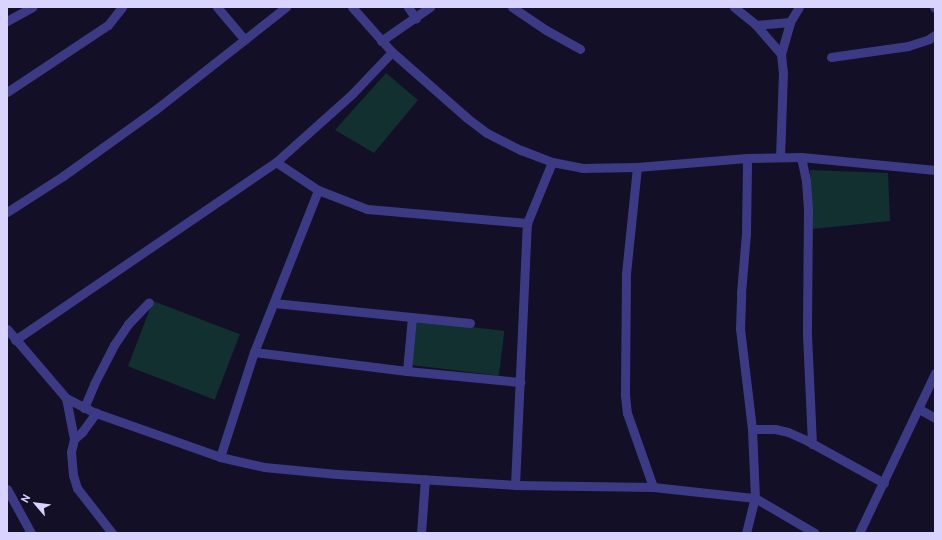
<!DOCTYPE html>
<style>
body{margin:0}
#map{position:relative;width:942px;height:540px;overflow:hidden;background:#130f26;font-family:"PT Sans",sans-serif}
div>[style]{position:absolute}
.green>*{inset:0;background:#12302f;transform-origin:0 0}
.minor>*{height:9px;margin:-4.5px;padding:0 4.5px;transform-origin:4.5px;border-radius:4.5px;background:#3d3a85}
span{translate:-50% -50%;white-space:nowrap;text-align:center;line-height:1.15;-webkit-text-stroke:3px #130f26;paint-order:stroke}
.frame{position:absolute;inset:0;border:8px solid #d9d4ff;pointer-events:none}
.north{position:absolute;left:16px;top:484px;width:40px;height:40px;-webkit-text-stroke:3px #130f26;paint-order:stroke;rotate:298deg;font-size:11px;font-weight:700;line-height:16px;text-align:center;color:#d9d4ff}
.north::after{content:'';display:block;margin:auto;width:14px;height:18px;background:#d9d4ff;clip-path:polygon(50% 0,100% 100%,50% 72%,0 100%)}
</style>
<div id="map">
<div class="green">
<div style="clip-path:polygon(386px 73px,418px 100px,374px 153px,335px 130px)"></div>
<div style="clip-path:polygon(810px 170px,888px 173px,890px 221px,812px 229px)"></div>
<div style="left:153px;top:301px;width:93px;height:70px;rotate:21deg"></div>
<div style="left:415px;top:320px;width:90px;height:45px;rotate:7deg"></div>
</div>
<div class="minor">
<div style="left:217px;top:7px;width:43px;rotate:49.7deg"></div>
<div style="left:352px;top:7px;width:60px;rotate:48.4deg"></div>
<div style="left:392px;top:52px;width:100px;rotate:41.3deg"></div>
<div style="left:467px;top:118px;width:25px;rotate:37deg"></div>
<div style="left:487px;top:133px;width:38px;rotate:27deg"></div>
<div style="left:521px;top:150px;width:33px;rotate:21deg"></div>
<div style="left:552px;top:162px;width:31px;rotate:11deg"></div>
<div style="left:582px;top:168px;width:55px;rotate:-1deg"></div>
<div style="left:637px;top:167px;width:110px;rotate:-4.7deg"></div>
<div style="left:747px;top:158px;width:54px;rotate:-1.1deg"></div>
<div style="left:801px;top:157px;width:135px;rotate:5.5deg"></div>
<div style="left:408px;top:7px;width:14px;rotate:56deg"></div>
<div style="left:512px;top:7px;width:41px;rotate:34.1deg"></div>
<div style="left:546px;top:30px;width:39px;rotate:29deg"></div>
<div style="left:734px;top:7px;width:28px;rotate:39deg"></div>
<div style="left:756px;top:25px;width:38px;rotate:49deg"></div>
<div style="left:781px;top:54px;width:18px;rotate:84deg"></div>
<div style="left:783px;top:72px;width:85px;rotate:92deg"></div>
<div style="left:934px;top:7px;width:1px;rotate:45deg"></div>
<div style="left:7px;top:21px;width:29px;rotate:-29deg"></div>
<div style="left:756px;top:25px;width:34px;rotate:-5deg"></div>
<div style="left:381px;top:41px;width:60px;rotate:-34.8deg"></div>
<div style="left:781px;top:54px;width:33px;rotate:-74deg"></div>
<div style="left:790px;top:22px;width:17px;rotate:-59deg"></div>
<div style="left:831px;top:57px;width:78px;rotate:-8.1deg"></div>
<div style="left:908px;top:46px;width:22px;rotate:-18deg"></div>
<div style="left:929px;top:39px;width:7px;rotate:-34deg"></div>
<div style="left:7px;top:92px;width:121px;rotate:-33.6deg"></div>
<div style="left:108px;top:25px;width:23px;rotate:-52deg"></div>
<div style="left:801px;top:157px;width:25px;rotate:78deg"></div>
<div style="left:806px;top:181px;width:29px;rotate:86deg"></div>
<div style="left:808px;top:210px;width:124px;rotate:90.5deg"></div>
<div style="left:807px;top:334px;width:110px;rotate:87.4deg"></div>
<div style="left:276px;top:162px;width:50px;rotate:33.7deg"></div>
<div style="left:318px;top:190px;width:53px;rotate:21.2deg"></div>
<div style="left:367px;top:209px;width:161px;rotate:5deg"></div>
<div style="left:637px;top:167px;width:108px;rotate:95.9deg"></div>
<div style="left:626px;top:274px;width:121px;rotate:90.5deg"></div>
<div style="left:625px;top:395px;width:18px;rotate:84deg"></div>
<div style="left:627px;top:413px;width:78px;rotate:70.6deg"></div>
<div style="left:7px;top:212px;width:67px;rotate:-32.7deg"></div>
<div style="left:63px;top:176px;width:113px;rotate:-35.7deg"></div>
<div style="left:155px;top:110px;width:167px;rotate:-38.2deg"></div>
<div style="left:274px;top:303px;width:197px;rotate:5.8deg"></div>
<div style="left:7px;top:329px;width:91px;rotate:49.5deg"></div>
<div style="left:66px;top:398px;width:34px;rotate:27deg"></div>
<div style="left:96px;top:413px;width:132px;rotate:19.5deg"></div>
<div style="left:220px;top:457px;width:45px;rotate:12.8deg"></div>
<div style="left:264px;top:467px;width:73px;rotate:5.5deg"></div>
<div style="left:337px;top:474px;width:178px;rotate:3.5deg"></div>
<div style="left:515px;top:485px;width:138px;rotate:0.8deg"></div>
<div style="left:653px;top:487px;width:103px;rotate:6.2deg"></div>
<div style="left:755px;top:498px;width:69px;rotate:30.3deg"></div>
<div style="left:15px;top:340px;width:316px;rotate:-34.3deg"></div>
<div style="left:276px;top:162px;width:102px;rotate:-41.8deg"></div>
<div style="left:352px;top:94px;width:58px;rotate:-46.4deg"></div>
<div style="left:254px;top:352px;width:154px;rotate:7.1deg"></div>
<div style="left:407px;top:371px;width:114px;rotate:5.6deg"></div>
<div style="left:407px;top:371px;width:54px;rotate:-84.7deg"></div>
<div style="left:66px;top:398px;width:42px;rotate:79deg"></div>
<div style="left:74px;top:439px;width:13px;rotate:103deg"></div>
<div style="left:71px;top:452px;width:23px;rotate:85deg"></div>
<div style="left:73px;top:475px;width:14px;rotate:73deg"></div>
<div style="left:77px;top:488px;width:57px;rotate:52.1deg"></div>
<div style="left:84px;top:408px;width:26px;rotate:-67deg"></div>
<div style="left:94px;top:384px;width:44px;rotate:-62.9deg"></div>
<div style="left:114px;top:345px;width:25px;rotate:-56deg"></div>
<div style="left:128px;top:324px;width:30px;rotate:-46deg"></div>
<div style="left:919px;top:409px;width:18px;rotate:29deg"></div>
<div style="left:752px;top:429px;width:23px"></div>
<div style="left:775px;top:429px;width:13px;rotate:13deg"></div>
<div style="left:788px;top:432px;width:20px;rotate:24deg"></div>
<div style="left:806px;top:440px;width:89px;rotate:28.9deg"></div>
<div style="left:74px;top:439px;width:11px;rotate:-41deg"></div>
<div style="left:82px;top:432px;width:24px;rotate:-54deg"></div>
<div style="left:220px;top:457px;width:110px;rotate:-72.1deg"></div>
<div style="left:254px;top:352px;width:174px;rotate:-68.4deg"></div>
<div style="left:515px;top:485px;width:262px;rotate:-87.4deg"></div>
<div style="left:527px;top:223px;width:66px;rotate:-67.7deg"></div>
<div style="left:7px;top:489px;width:50px;rotate:61.4deg"></div>
<div style="left:421px;top:533px;width:54px;rotate:-85.8deg"></div>
<div style="left:746px;top:533px;width:36px;rotate:-76deg"></div>
<div style="left:755px;top:498px;width:69px;rotate:-92.5deg"></div>
<div style="left:752px;top:429px;width:101px;rotate:-96.8deg"></div>
<div style="left:740px;top:329px;width:36px;rotate:-88deg"></div>
<div style="left:741px;top:293px;width:59px;rotate:-85.2deg"></div>
<div style="left:746px;top:234px;width:76px;rotate:-89.2deg"></div>
<div style="left:859px;top:533px;width:177px;rotate:-64.6deg"></div>
</div>
<div class="frame"></div>
<div class="north">N</div>
</div>
